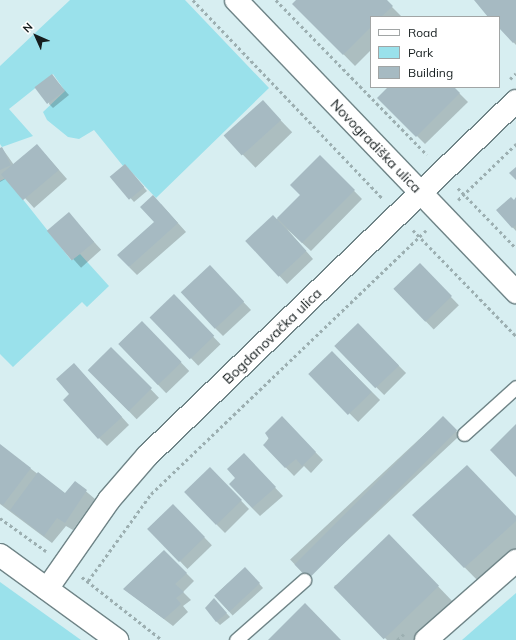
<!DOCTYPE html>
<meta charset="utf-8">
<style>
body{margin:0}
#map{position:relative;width:516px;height:640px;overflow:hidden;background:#d7eef1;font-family:Mulish,sans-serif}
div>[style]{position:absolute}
.green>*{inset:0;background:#9ae1eb}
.shadow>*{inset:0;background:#0003;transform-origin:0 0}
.building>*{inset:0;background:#a6bac2;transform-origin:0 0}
.path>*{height:2.5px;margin-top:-1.25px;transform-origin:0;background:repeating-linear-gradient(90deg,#9cafb1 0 3px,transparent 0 6px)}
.roads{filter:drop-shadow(1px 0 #6f8487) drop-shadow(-1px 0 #6f8487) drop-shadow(0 1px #6f8487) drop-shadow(0 -1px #6f8487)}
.service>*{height:13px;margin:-6.5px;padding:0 6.5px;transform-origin:6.5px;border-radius:6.5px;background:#fff}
.minor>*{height:22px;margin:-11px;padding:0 11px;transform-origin:11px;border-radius:11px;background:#fff}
span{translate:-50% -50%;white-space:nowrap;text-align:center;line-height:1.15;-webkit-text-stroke:4px #fff;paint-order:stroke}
.street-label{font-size:14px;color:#151d1e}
.legend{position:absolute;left:370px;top:16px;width:130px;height:72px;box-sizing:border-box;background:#fff;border:1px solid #a1a5a5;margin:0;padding:5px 7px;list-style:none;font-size:12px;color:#151d1e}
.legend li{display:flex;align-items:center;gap:8px;height:20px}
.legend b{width:20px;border:1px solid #a1a5a5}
.north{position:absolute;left:16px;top:16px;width:40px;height:40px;-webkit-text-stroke:3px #fff;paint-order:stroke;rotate:315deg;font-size:11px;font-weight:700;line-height:16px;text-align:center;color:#151d1e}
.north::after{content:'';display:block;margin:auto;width:14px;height:18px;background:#151d1e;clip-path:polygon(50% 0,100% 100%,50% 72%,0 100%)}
</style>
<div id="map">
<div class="green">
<div style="clip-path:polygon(70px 0,185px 0,269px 88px,156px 198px,125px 165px,123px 166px,94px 130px,79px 139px,68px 137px,47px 120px,43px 112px,65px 91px,53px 74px,9px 109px,33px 136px,2px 147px,0 144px,0 66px)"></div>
<div style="clip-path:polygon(6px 178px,71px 260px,80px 254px,109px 286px,87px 307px,82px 302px,13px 367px,0 354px,0 181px)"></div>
<div style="clip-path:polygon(0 582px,81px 640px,0 640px)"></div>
<div style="clip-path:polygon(516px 593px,516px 640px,462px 640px,478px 626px)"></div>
</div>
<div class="shadow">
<div style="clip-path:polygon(297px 0,385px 0,402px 17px,371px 17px,371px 50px,355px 66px,294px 4px)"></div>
<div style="clip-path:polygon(475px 0,516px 0,516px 45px,499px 27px,499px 17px,489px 17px)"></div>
<div style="clip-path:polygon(52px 76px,69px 95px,53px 108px,49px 104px)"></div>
<div style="clip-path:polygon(390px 87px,453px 87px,468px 102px,425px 144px,379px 98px)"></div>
<div style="left:263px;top:102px;width:42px;height:51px;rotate:46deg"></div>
<div style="clip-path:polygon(2px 148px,14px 165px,45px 154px,67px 179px,34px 208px,7px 178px,0 182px,0 149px)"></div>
<div style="clip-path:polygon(320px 156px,362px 199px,311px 251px,287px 229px,313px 259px,287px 284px,247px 241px,276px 220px,301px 195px)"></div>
<div style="clip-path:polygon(128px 169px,147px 191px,134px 202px,112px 177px)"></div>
<div style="clip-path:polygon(516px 199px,516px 231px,497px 210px)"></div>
<div style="clip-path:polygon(161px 204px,186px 232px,137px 275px,129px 267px,155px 223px)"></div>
<div style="left:69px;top:214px;width:48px;height:27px;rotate:48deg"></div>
<div style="left:420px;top:265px;width:56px;height:35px;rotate:46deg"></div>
<div style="clip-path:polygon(218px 275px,251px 310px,223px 336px,215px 328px)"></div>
<div style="left:174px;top:296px;width:67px;height:31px;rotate:46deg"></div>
<div style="left:142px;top:322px;width:68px;height:32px;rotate:46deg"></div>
<div style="left:358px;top:325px;width:68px;height:31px;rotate:45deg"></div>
<div style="left:111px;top:348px;width:69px;height:31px;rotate:46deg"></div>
<div style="left:332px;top:352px;width:68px;height:31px;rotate:45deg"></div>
<div style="clip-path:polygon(82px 373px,129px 425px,107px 446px,99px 438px,71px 394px)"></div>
<div style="left:443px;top:417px;width:25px;height:209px;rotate:47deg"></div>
<div style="clip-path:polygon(282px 418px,323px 460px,311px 473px,304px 466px,294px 476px,264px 445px)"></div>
<div style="clip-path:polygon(0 445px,65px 495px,75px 482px,95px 499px,73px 530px,66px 526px,52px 543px,0 504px)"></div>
<div style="clip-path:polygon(251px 462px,283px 496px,260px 516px,252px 508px)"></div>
<div style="clip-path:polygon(210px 468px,249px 509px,225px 533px,217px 525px)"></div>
<div style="left:173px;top:505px;width:56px;height:34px;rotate:46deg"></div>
<div style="clip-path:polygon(413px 515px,516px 517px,516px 555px,483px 586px)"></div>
<div style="clip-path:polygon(164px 551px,194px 581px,183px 592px,191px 600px,183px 606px,188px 612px,173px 626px,124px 589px)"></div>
<div style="clip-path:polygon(406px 553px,456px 605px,418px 640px,387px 640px,334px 586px)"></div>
<div style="left:245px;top:568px;width:27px;height:41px;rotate:48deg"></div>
<div style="clip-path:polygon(214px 600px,230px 617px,220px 625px,216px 621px)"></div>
</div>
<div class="building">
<div style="clip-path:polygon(296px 0,387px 0,393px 6px,381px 17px,371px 17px,371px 27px,343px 55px,292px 4px)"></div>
<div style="clip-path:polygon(474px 0,516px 0,516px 40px,513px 43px,499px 28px,499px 17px,488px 17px)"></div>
<div style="left:52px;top:74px;width:21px;height:22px;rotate:53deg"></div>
<div style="clip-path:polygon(388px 87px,454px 87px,460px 93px,416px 137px,377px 98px)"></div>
<div style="left:263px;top:100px;width:27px;height:53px;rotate:48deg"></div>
<div style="left:37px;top:144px;width:34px;height:47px;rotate:50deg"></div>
<div style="clip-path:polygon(2px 147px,11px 165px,0 170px,0 148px)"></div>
<div style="clip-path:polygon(320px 155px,355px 190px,302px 243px,277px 218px,300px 195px,290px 185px)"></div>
<div style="left:125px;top:164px;width:30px;height:20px;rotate:50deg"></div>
<div style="clip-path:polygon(516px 167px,516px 180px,509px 173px)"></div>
<div style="clip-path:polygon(153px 195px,178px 223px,129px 267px,117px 255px,154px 222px,140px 207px)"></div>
<div style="clip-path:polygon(511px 197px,514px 200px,516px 197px,516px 225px,512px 228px,496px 210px)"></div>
<div style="left:69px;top:212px;width:39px;height:29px;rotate:50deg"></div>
<div style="left:273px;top:215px;width:49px;height:38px;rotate:47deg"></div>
<div style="left:420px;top:263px;width:46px;height:37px;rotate:46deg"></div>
<div style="left:210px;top:265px;width:50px;height:40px;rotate:47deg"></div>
<div style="left:174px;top:294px;width:58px;height:34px;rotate:46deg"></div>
<div style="left:142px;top:321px;width:57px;height:33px;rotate:46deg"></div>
<div style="left:358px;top:323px;width:59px;height:33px;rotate:46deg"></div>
<div style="left:111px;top:347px;width:58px;height:33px;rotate:45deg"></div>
<div style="left:332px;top:351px;width:57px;height:33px;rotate:46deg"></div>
<div style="clip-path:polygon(74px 363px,122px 417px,98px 439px,63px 400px,69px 394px,56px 379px)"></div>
<div style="clip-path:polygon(282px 416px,316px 452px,302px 466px,296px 459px,285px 468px,263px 445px,269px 439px,265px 433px)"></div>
<div style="left:443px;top:416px;width:20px;height:210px;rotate:45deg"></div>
<div style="clip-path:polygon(516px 424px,516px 477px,490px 450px)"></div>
<div style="clip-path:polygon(0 444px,31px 468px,3px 505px,0 503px)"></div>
<div style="clip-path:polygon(244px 453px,276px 487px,252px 508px,229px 484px,235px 478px,227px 469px)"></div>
<div style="clip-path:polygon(467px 465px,516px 516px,516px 521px,464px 568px,412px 515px)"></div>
<div style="left:210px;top:467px;width:46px;height:36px;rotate:46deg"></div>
<div style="clip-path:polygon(38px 472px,65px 493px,75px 481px,87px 490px,65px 523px,57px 518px,44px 536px,10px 510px)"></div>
<div style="left:173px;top:504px;width:46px;height:36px;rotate:46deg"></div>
<div style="left:389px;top:534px;width:72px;height:77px;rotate:46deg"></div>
<div style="clip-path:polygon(164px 550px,187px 573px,175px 584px,184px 592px,176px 598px,181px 604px,164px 619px,123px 589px)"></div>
<div style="left:245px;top:567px;width:22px;height:42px;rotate:47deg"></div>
<div style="clip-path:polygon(214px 598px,227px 613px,216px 622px,205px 608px)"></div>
<div style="clip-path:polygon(305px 603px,341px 640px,268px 640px)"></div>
</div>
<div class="path">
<div style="left:193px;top:0;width:275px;rotate:46.3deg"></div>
<div style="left:276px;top:0;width:216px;rotate:45.7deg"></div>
<div style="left:510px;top:79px;width:8px;rotate:-45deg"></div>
<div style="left:458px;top:188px;width:83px;rotate:46deg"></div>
<div style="left:458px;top:200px;width:81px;rotate:-44deg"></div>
<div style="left:413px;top:230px;width:148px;rotate:45.8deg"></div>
<div style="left:0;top:518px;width:57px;rotate:35.7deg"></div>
<div style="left:82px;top:577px;width:102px;rotate:38.2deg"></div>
<div style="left:88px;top:581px;width:107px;rotate:-54.1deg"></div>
<div style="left:151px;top:494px;width:381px;rotate:-43.8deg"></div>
<div style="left:397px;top:640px;width:9px;rotate:-41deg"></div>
</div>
<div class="roads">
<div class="service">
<div style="left:464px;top:434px;width:70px;rotate:-42.1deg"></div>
<div style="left:236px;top:640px;width:91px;rotate:-41.4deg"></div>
</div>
<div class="minor">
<div style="left:236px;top:0;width:405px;rotate:46.2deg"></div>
<div style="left:0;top:555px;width:145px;rotate:36deg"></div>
<div style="left:47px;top:589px;width:108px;rotate:-55.1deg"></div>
<div style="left:109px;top:500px;width:58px;rotate:-49.2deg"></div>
<div style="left:147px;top:456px;width:512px;rotate:-43.89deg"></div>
<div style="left:426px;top:640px;width:120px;rotate:-41.3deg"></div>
</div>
</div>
<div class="street-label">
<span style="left:376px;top:146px;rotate:46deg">Novogradiška ulica</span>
<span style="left:272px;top:336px;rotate:-44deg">Bogdanovačka ulica</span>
</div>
<ul class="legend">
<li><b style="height:5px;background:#fff"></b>Road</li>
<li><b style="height:11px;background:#9ae1eb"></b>Park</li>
<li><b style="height:11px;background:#a6bac2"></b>Building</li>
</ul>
<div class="north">N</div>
</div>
